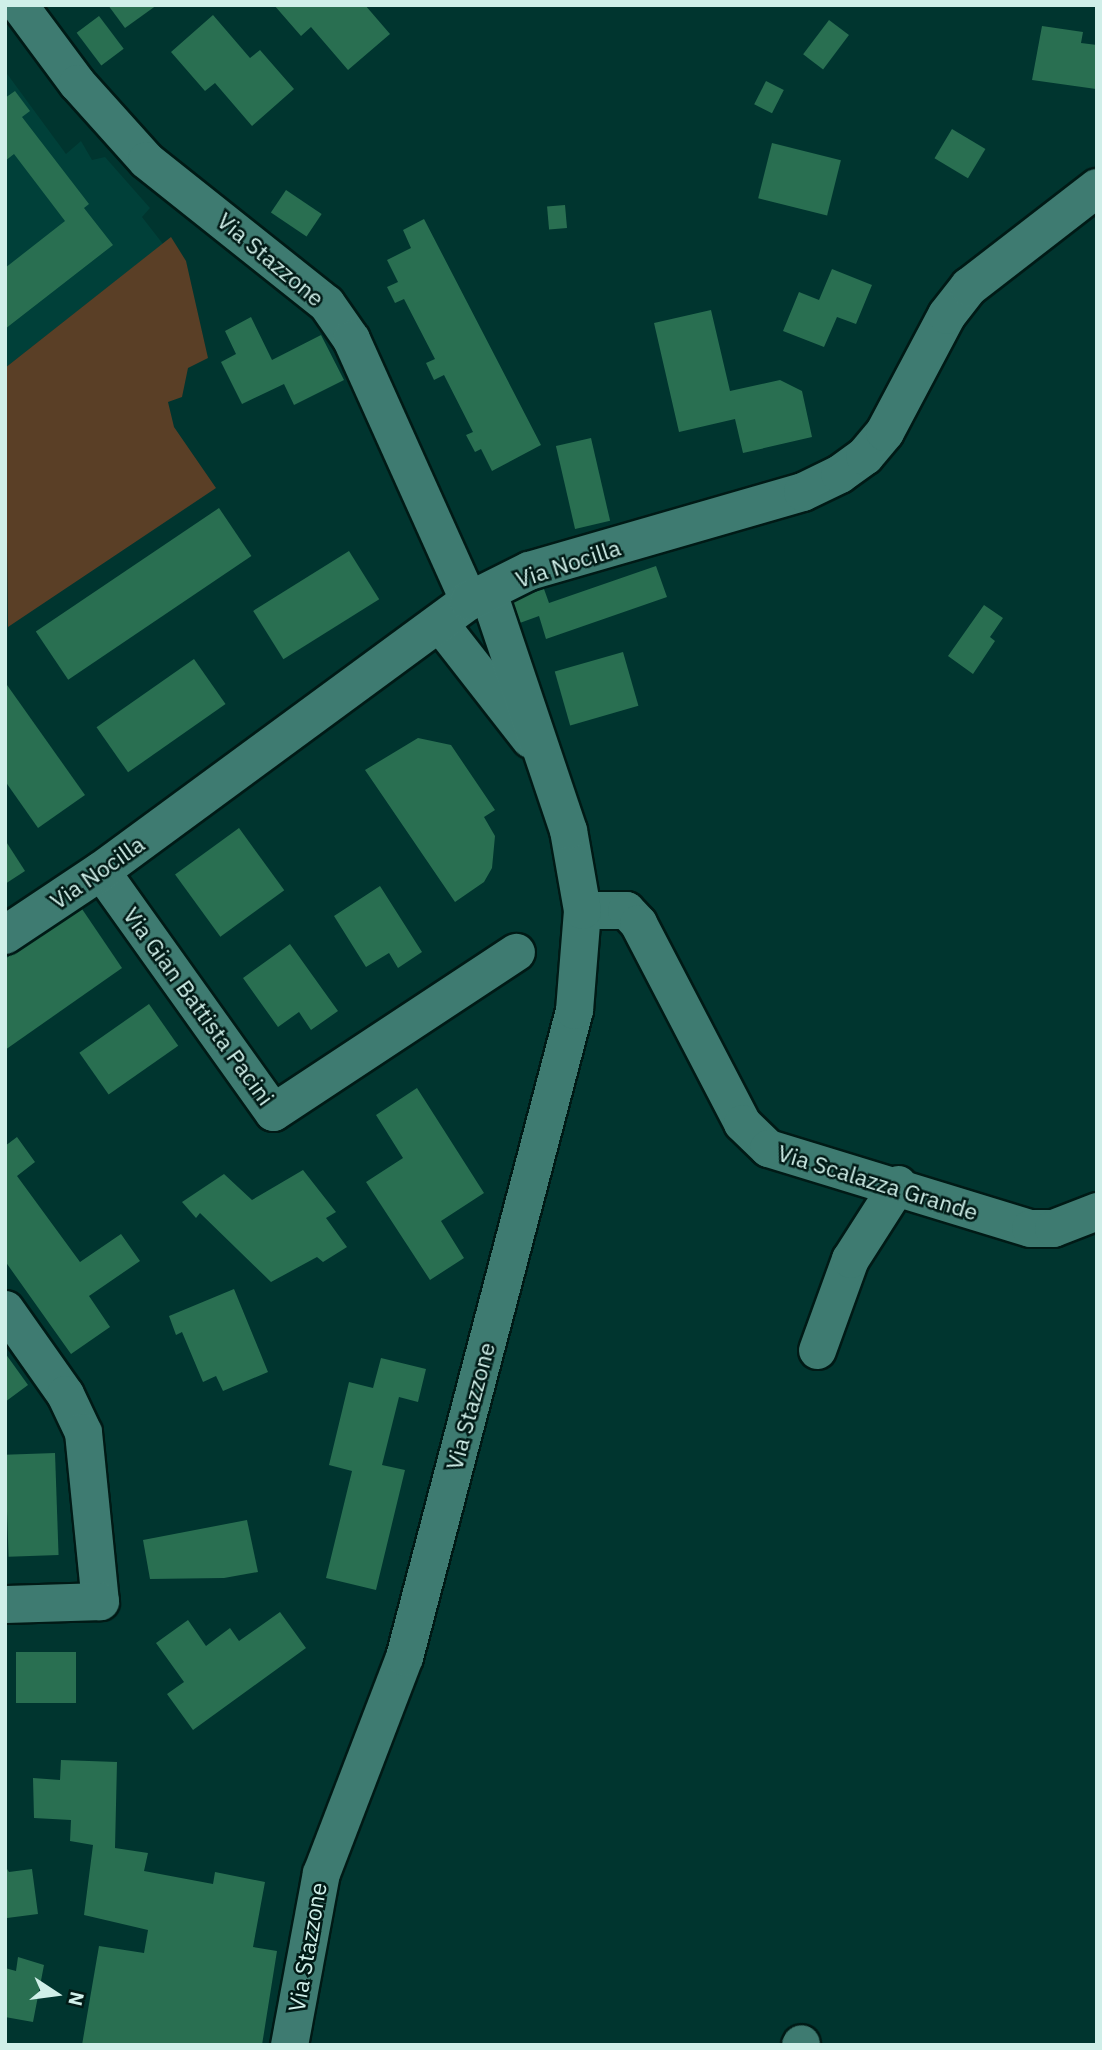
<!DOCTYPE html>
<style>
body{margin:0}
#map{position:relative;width:1102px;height:2050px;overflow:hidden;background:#00352f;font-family:"IBM Plex Sans",sans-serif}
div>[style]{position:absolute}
.built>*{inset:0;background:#004039}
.green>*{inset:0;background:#5a3f26}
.building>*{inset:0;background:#296f51;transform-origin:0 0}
.roads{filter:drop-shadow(2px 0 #001a16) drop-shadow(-2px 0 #001a16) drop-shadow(0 2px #001a16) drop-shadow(0 -2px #001a16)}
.minor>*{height:37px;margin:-18.5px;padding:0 18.5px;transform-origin:18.5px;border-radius:18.5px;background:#3e7b71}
.tertiary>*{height:38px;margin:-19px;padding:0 19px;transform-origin:19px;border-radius:19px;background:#3e7b71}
span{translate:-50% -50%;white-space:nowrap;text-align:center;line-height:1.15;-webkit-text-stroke:5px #011a16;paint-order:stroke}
.street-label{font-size:23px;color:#d0efe9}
.frame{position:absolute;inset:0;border:7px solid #d0efe9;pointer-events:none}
.north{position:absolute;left:21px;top:1959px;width:70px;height:70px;-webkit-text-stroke:5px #011a16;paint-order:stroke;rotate:103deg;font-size:19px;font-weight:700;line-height:28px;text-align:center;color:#d0efe9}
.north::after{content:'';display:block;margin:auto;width:24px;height:32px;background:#d0efe9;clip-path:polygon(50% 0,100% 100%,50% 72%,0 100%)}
</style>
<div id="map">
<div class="built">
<div style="clip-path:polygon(5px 71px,66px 154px,81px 141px,92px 160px,105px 157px,150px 208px,142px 217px,163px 244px,5px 368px)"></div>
</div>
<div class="green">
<div style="clip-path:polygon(171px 237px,186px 261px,208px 358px,188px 368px,182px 397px,168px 402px,174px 427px,216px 488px,8px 627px,5px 368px)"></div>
</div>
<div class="building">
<div style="clip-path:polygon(108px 5px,157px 5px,125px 28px)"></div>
<div style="clip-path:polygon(274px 5px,365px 5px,390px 34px,348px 70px,311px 27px,301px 36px)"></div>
<div style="clip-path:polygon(213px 15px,250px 58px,260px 50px,294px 89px,252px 126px,215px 83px,205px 91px,171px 52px)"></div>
<div style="left:99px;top:16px;width:41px;height:28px;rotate:53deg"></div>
<div style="left:829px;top:20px;width:25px;height:43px;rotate:37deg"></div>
<div style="clip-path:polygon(1042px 26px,1083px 32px,1081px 43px,1097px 45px,1096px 89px,1032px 80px)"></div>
<div style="left:766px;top:81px;width:20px;height:26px;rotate:27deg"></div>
<div style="clip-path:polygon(15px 91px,30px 111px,22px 117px,89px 204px,84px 208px,113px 245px,5px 329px,5px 268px,65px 221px,14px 154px,5px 161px,5px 98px)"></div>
<div style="left:952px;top:129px;width:39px;height:34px;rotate:31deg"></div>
<div style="left:772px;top:143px;width:71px;height:57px;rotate:14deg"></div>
<div style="left:286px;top:190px;width:43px;height:27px;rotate:34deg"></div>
<div style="left:565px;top:205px;width:23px;height:18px;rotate:85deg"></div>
<div style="clip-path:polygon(424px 219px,541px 445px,492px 471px,481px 449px,475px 452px,466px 435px,473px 432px,444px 375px,434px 380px,426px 363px,435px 359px,404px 299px,395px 303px,387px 287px,398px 282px,387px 260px,411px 248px,403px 230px)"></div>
<div style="clip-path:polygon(832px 269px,872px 285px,856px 324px,837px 317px,824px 347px,783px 331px,799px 292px,819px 300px)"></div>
<div style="clip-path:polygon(711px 310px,730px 391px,780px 380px,802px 391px,812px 437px,743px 453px,735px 419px,679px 432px,654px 323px)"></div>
<div style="clip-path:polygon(251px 317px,272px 360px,321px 335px,344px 380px,294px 405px,284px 384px,242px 404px,221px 362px,236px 354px,225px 331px)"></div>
<div style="left:591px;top:438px;width:85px;height:36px;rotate:77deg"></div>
<div style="left:219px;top:508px;width:58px;height:221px;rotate:56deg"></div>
<div style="left:349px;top:551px;width:57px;height:113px;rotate:58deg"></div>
<div style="clip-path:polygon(656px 566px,667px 597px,546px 639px,539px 616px,517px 624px,509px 601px,544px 589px,549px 603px)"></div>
<div style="clip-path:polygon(984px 605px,1003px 618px,990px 637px,995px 641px,973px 674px,948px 656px)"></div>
<div style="left:623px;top:652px;width:56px;height:71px;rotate:74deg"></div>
<div style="left:194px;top:659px;width:55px;height:119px;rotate:55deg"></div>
<div style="clip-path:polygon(7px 685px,85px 795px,38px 828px,5px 781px)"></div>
<div style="clip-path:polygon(418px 738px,451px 745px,495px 810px,484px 817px,495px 836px,492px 868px,484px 882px,455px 902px,365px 770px)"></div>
<div style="left:239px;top:828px;width:77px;height:79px;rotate:54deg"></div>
<div style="clip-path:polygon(5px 840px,25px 871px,5px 884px)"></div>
<div style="clip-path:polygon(380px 886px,422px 952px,398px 968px,389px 953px,366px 967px,334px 916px)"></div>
<div style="clip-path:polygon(80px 906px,122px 968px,5px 1050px,5px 959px)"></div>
<div style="clip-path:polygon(290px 944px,338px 1011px,311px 1030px,299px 1012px,278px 1027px,243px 978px)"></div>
<div style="left:149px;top:1004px;width:51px;height:85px;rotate:55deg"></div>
<div style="clip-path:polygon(417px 1088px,484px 1193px,441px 1221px,464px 1258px,430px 1280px,366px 1182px,403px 1158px,376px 1115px)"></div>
<div style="clip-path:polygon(17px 1137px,35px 1162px,17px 1176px,80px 1262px,121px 1234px,140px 1261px,89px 1296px,110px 1327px,71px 1354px,5px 1261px,5px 1146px)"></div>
<div style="clip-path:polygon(303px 1170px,336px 1212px,326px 1218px,347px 1247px,323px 1262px,317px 1257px,271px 1282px,200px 1213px,196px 1218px,182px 1202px,224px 1174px,252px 1200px)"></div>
<div style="clip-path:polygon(234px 1289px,268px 1372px,223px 1391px,216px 1376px,203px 1382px,182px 1332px,176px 1335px,169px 1316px)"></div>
<div style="clip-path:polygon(5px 1353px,28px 1385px,5px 1402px)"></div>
<div style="clip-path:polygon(381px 1358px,426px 1369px,418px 1402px,399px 1397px,382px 1465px,405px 1470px,376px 1590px,326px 1578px,352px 1471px,329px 1465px,349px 1382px,373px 1388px)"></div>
<div style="left:55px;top:1453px;width:102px;height:50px;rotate:88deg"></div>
<div style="clip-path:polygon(247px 1520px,258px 1572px,224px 1578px,150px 1579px,143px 1540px)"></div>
<div style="clip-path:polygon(280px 1612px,306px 1648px,193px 1730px,167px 1694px,184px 1682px,156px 1643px,188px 1620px,206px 1646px,230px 1628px,239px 1641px)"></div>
<div style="left:16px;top:1652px;width:60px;height:51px"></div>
<div style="clip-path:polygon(61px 1760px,117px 1762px,115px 1848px,148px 1853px,144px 1871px,213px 1884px,215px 1872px,265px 1882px,253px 1947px,277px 1951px,262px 2045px,82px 2045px,99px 1946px,144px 1953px,148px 1930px,84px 1915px,93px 1845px,70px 1841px,71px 1820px,34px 1818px,33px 1778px,60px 1780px)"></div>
<div style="clip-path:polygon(5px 1866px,9px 1872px,32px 1869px,38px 1914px,7px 1918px)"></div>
<div style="clip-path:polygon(18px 1957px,44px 1965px,33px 2022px,5px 2017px,5px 1968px,16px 1971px)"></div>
</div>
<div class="roads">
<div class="minor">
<div style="left:19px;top:5px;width:97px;rotate:53.4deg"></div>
<div style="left:77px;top:83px;width:103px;rotate:48.1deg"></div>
<div style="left:146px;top:160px;width:230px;rotate:38.5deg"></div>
<div style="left:326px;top:303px;width:44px;rotate:55.2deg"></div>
<div style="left:351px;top:339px;width:287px;rotate:65.8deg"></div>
<div style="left:440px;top:624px;width:146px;rotate:52deg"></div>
<div style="left:101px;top:871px;width:296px;rotate:54.5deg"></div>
<div style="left:273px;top:1112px;width:291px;rotate:-33.4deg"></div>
<div style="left:582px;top:910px;width:44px"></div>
<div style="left:626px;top:910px;width:18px;rotate:47deg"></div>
<div style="left:638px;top:923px;width:225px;rotate:62.5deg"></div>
<div style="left:742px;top:1123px;width:36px;rotate:44deg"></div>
<div style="left:768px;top:1148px;width:274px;rotate:17deg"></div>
<div style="left:1030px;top:1228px;width:23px"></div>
<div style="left:1053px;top:1228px;width:47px;rotate:-21.1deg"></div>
<div style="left:5px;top:1309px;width:104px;rotate:54.8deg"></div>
<div style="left:65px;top:1394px;width:42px;rotate:64.7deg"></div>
<div style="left:83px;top:1432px;width:170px;rotate:84.3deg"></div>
<div style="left:100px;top:1601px;width:95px;rotate:178.2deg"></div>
<div style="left:817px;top:1350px;width:97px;rotate:-70.1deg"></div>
<div style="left:850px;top:1259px;width:89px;rotate:-57.4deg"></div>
<div style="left:289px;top:2045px;width:175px;rotate:-79.5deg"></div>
<div style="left:321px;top:1873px;width:231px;rotate:-69deg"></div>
<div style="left:404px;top:1657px;width:669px;rotate:-75.28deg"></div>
<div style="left:574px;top:1010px;width:100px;rotate:-85.4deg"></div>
<div style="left:582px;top:910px;width:81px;rotate:-99.9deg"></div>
<div style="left:568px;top:830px;width:251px;rotate:-108.6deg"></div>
<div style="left:800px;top:2045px;width:2px;rotate:-63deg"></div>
</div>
<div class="tertiary">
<div style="left:5px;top:935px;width:115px;rotate:-33.7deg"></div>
<div style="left:101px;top:871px;width:456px;rotate:-36.3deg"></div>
<div style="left:469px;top:601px;width:67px;rotate:-26.6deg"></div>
<div style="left:529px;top:571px;width:285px;rotate:-16.1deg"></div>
<div style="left:803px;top:492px;width:41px;rotate:-25.9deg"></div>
<div style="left:840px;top:474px;width:31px;rotate:-36deg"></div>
<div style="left:865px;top:456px;width:31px;rotate:-50deg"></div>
<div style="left:885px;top:432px;width:132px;rotate:-62.1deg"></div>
<div style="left:947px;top:315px;width:36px;rotate:-52deg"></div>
<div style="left:969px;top:287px;width:162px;rotate:-37.7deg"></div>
</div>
</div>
<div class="street-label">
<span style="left:271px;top:259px;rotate:40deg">Via Stazzone</span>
<span style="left:568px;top:563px;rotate:-18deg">Via Nocilla</span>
<span style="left:97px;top:872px;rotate:-35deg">Via Nocilla</span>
<span style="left:199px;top:1006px;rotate:54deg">Via Gian Battista Pacini</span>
<span style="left:878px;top:1182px;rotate:17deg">Via Scalazza Grande</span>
<span style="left:470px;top:1406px;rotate:-75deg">Via Stazzone</span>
<span style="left:307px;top:1947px;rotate:-80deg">Via Stazzone</span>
</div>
<div class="frame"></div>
<div class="north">N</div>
</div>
